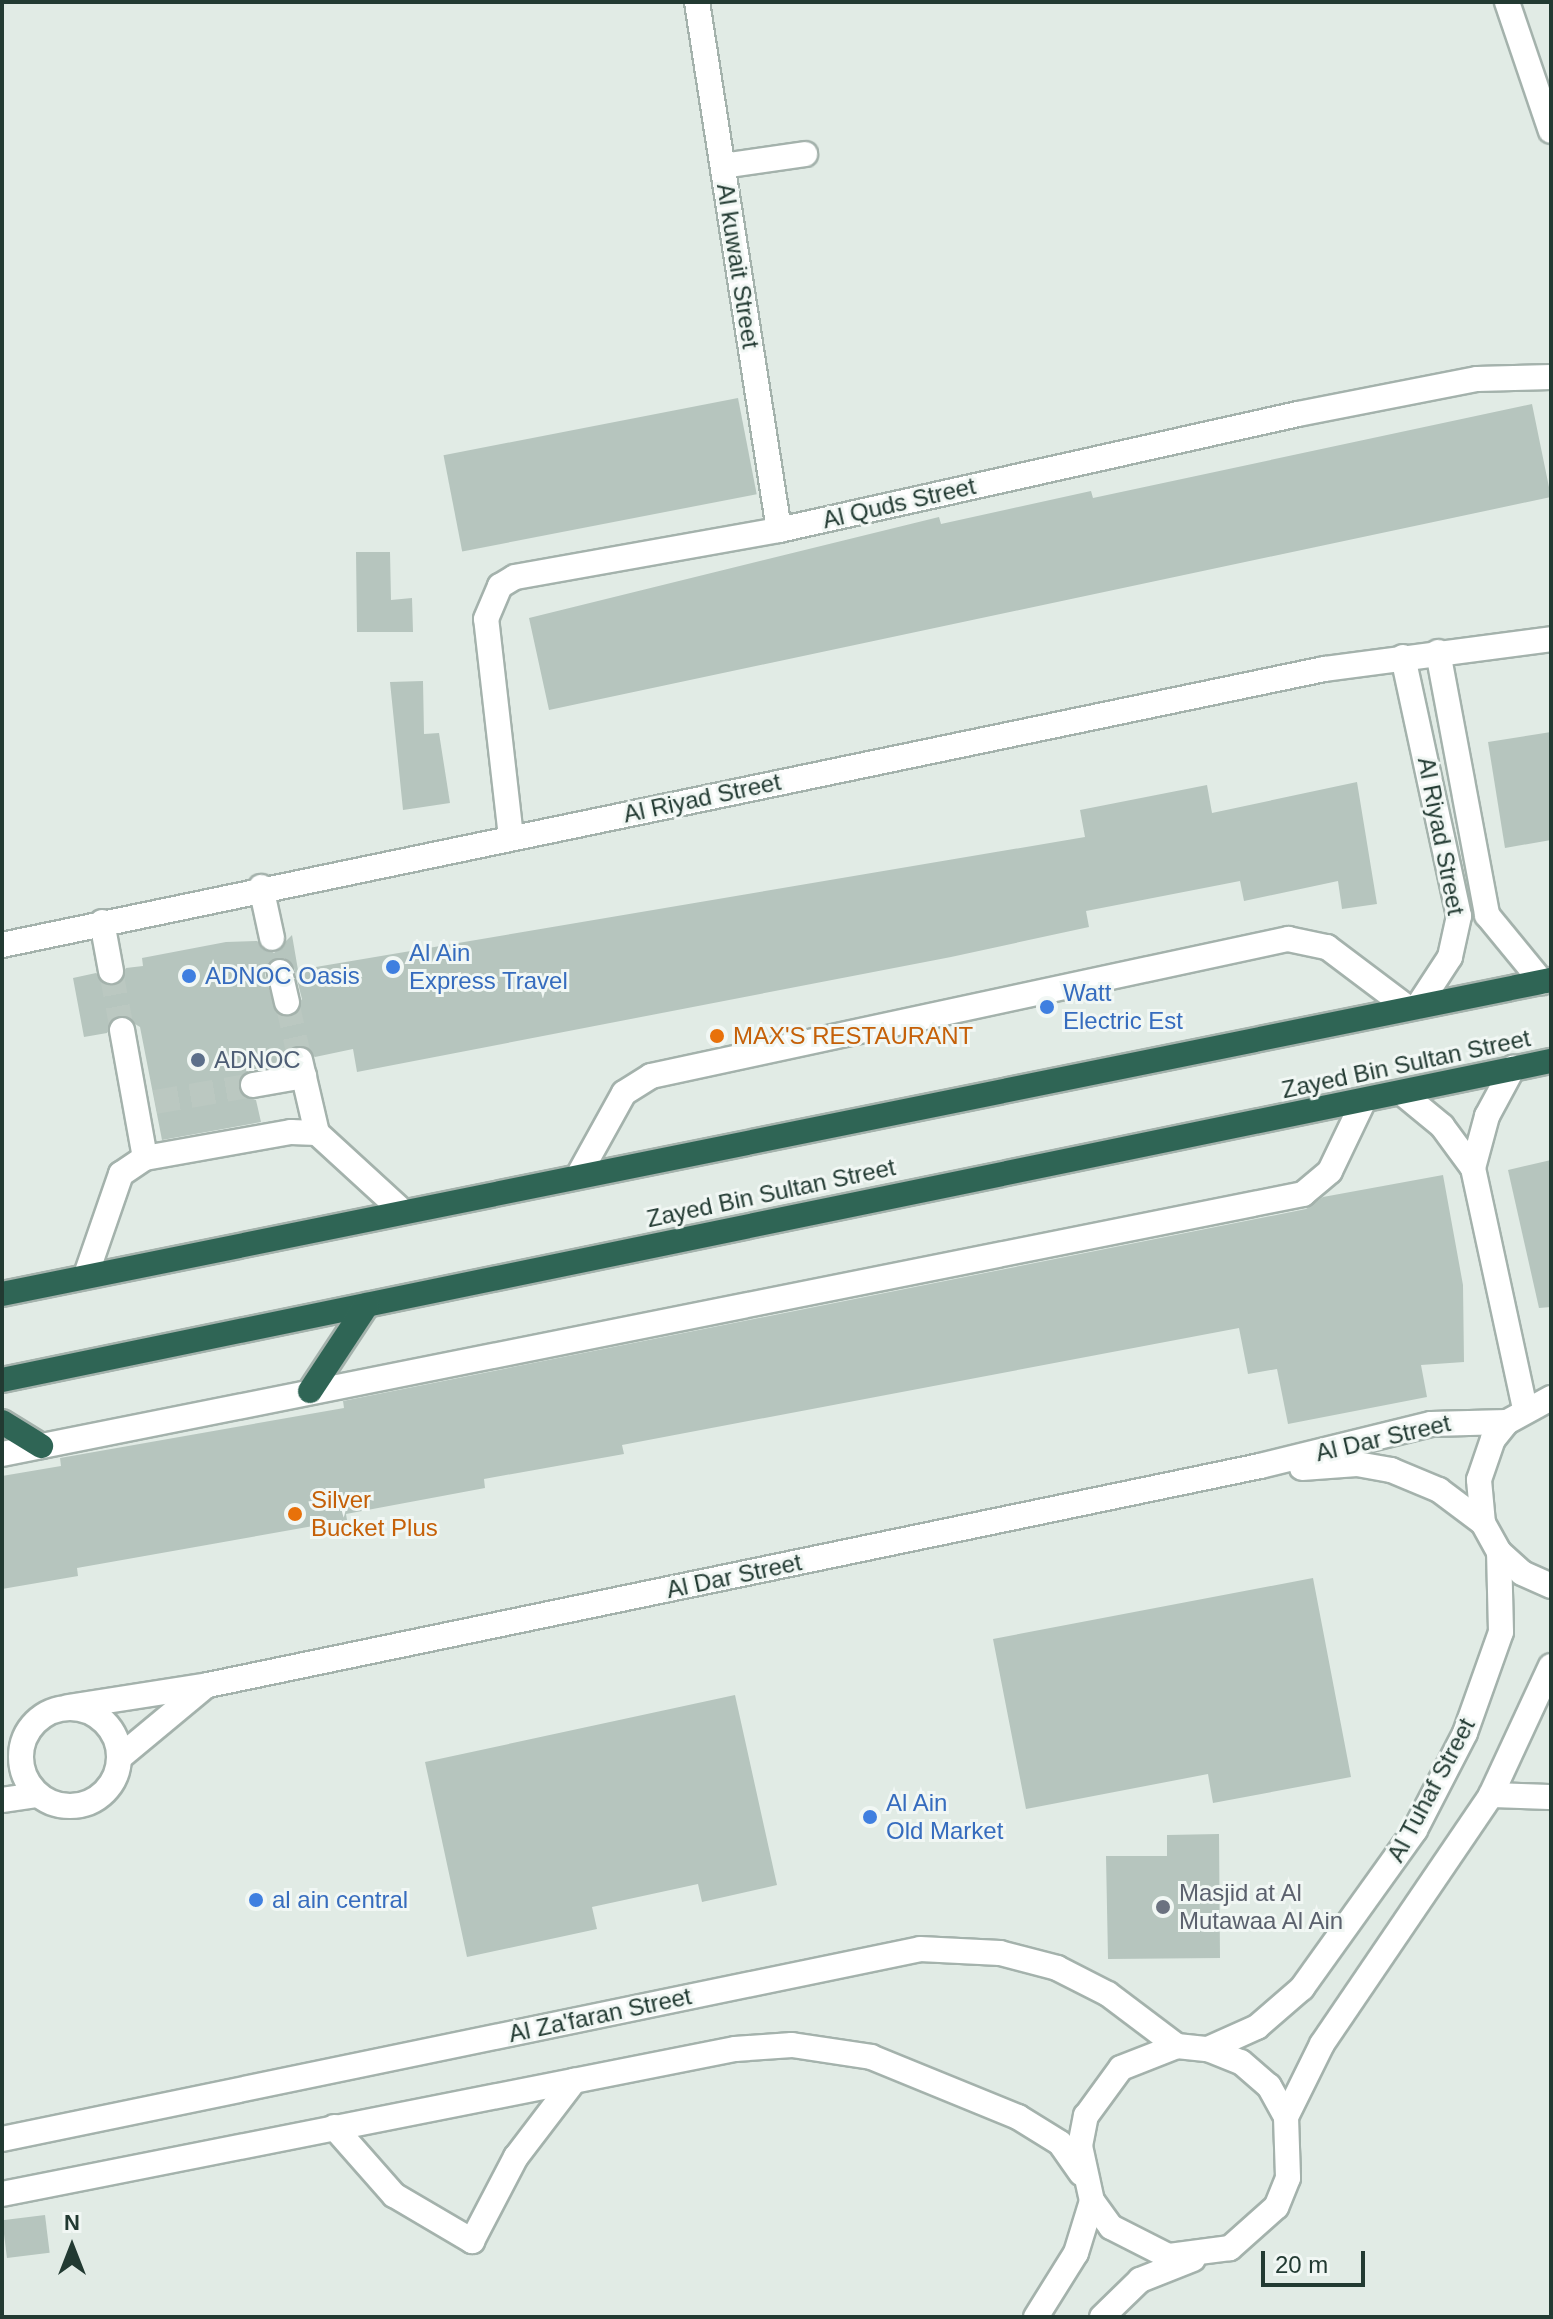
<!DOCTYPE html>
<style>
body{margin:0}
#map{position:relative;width:1553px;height:2319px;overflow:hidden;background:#e1ebe5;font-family:Helvetica,sans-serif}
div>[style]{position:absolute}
.building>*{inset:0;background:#b6c5be;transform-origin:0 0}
.minor-tunnel>*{height:24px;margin-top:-12px;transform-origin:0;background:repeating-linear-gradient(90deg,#bbc8c1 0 24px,transparent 0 36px)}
.roads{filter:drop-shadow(2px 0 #a4b2ac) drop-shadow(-2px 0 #a4b2ac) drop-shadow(0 2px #a4b2ac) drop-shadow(0 -2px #a4b2ac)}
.minor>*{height:24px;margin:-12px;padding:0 12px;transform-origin:12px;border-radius:12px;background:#fff}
.minor>.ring{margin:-12px;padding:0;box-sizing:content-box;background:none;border:24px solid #fff;border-radius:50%}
.highway>*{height:24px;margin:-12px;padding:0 12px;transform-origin:12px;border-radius:12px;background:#2f6555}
.dots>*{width:22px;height:22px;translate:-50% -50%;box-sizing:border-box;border:4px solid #f1f7f4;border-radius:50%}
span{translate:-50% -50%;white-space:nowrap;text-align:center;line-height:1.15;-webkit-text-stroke:6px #f1f7f4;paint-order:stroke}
.street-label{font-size:24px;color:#223a32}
.shop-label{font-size:24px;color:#366cbe}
.left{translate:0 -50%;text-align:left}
.food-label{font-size:24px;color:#c56008}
.service-label{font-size:24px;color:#4e5e75}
.worship-label{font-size:24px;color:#5b616d}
.frame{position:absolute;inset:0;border:4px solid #223a32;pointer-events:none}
.north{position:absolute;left:32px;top:2207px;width:80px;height:80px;-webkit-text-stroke:6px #f1f7f4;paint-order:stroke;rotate:0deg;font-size:22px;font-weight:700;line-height:32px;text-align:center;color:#223a32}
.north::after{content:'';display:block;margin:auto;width:28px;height:36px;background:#223a32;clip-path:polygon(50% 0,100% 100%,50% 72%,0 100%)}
.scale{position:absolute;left:1261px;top:2251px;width:104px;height:36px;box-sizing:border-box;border:4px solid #223a32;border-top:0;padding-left:10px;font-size:24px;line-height:28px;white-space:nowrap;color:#223a32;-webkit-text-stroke:6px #f1f7f4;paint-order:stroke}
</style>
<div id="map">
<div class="building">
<div style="left:738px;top:398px;width:98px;height:300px;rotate:79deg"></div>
<div style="clip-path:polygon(1532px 404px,1551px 497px,549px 710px,529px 618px,939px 517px,941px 524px,1091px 491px,1093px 498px)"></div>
<div style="clip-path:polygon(356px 552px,390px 552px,391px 600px,412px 598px,413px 632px,357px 632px)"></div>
<div style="clip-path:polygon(423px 681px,424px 734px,439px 733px,450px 803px,403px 810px,390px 682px)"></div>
<div style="clip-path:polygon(1551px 732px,1551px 840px,1505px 848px,1488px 742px)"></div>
<div style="clip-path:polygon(evenodd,1357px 782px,1377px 904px,1342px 909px,1338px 881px,1244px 901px,1240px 881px,1086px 911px,1089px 927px,951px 957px,357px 1072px,353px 1049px,315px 1057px,297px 1045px,285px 1063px,250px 1070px,239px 1079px,242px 1095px,256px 1100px,261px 1122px,162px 1140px,140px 1027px,120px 1015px,107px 1033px,84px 1037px,73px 978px,96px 973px,114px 986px,126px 968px,143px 966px,142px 958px,226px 942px,257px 941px,274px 953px,292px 935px,298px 970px,1085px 837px,1080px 810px,1207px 785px,1212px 813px,1357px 782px,284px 958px,294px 968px,302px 999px,290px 1017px,276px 1012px,265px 975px,269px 962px,284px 958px)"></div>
<div style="clip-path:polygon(1551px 1160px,1551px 1307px,1539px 1308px,1508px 1170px)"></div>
<div style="clip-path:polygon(1443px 1175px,1463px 1285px,1464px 1362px,1421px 1365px,1427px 1397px,1288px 1424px,1277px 1369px,1248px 1374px,1239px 1328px,622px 1445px,624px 1454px,484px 1479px,485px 1488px,346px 1514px,347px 1520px,77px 1568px,78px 1576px,2px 1589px,2px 1476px,61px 1466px,60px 1458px,344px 1408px,343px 1401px,1306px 1209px,1323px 1197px)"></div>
<div style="clip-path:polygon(1313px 1578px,1351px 1777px,1213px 1803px,1208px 1774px,1026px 1809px,993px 1639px)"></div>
<div style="clip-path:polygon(735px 1695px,777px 1885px,702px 1902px,698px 1884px,592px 1907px,597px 1929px,467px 1957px,425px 1762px)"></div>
<div style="clip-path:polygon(1219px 1834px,1220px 1958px,1108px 1959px,1106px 1856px,1167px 1856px,1167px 1835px)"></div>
<div style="left:45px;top:2215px;width:38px;height:43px;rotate:83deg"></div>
</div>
<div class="minor-tunnel">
<div style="left:111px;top:971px;width:60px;rotate:79.4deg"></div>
<div style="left:287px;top:1002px;width:59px;rotate:77.4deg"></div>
<div style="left:155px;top:1102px;width:99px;rotate:-9.8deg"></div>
</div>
<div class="roads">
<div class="minor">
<div style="left:697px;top:2px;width:534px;rotate:81.17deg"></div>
<div style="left:1507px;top:2px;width:136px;rotate:71.2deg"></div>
<div style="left:723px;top:166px;width:83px;rotate:-8.3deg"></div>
<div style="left:1438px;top:652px;width:268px;rotate:79.4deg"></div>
<div style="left:1487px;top:915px;width:87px;rotate:50.6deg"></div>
<div style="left:1403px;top:657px;width:265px;rotate:77.8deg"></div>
<div style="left:1459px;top:916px;width:42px;rotate:102.4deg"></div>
<div style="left:1450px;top:957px;width:59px;rotate:123.1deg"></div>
<div style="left:511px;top:837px;width:219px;rotate:-96.5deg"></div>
<div style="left:486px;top:619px;width:36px;rotate:-67deg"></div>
<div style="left:500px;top:586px;width:17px;rotate:-31deg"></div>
<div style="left:515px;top:577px;width:268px;rotate:-10.1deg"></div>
<div style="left:779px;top:530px;width:532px;rotate:-12.6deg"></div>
<div style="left:1298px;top:414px;width:182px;rotate:-11.1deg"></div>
<div style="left:1477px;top:379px;width:74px;rotate:-1.5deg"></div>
<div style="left:261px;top:887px;width:52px;rotate:77.8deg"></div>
<div style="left:102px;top:922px;width:50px;rotate:79.6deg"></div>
<div style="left:2px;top:945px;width:1351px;rotate:-11.79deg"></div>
<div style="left:1324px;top:669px;width:229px;rotate:-7.5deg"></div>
<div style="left:280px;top:972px;width:31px;rotate:77deg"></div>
<div style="left:122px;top:1030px;width:130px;rotate:79.8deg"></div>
<div style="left:300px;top:1060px;width:75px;rotate:76.9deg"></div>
<div style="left:253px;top:1085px;width:52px;rotate:-10deg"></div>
<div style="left:1402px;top:1093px;width:52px;rotate:39.5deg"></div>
<div style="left:1442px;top:1126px;width:52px;rotate:53.6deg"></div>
<div style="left:1473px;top:1168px;width:247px;rotate:77.8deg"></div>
<div style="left:1473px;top:1168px;width:54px;rotate:-74.9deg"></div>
<div style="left:1487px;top:1116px;width:55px;rotate:-61.6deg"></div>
<div style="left:578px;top:1176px;width:95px;rotate:-61deg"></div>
<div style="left:624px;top:1093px;width:32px;rotate:-32deg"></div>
<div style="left:651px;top:1076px;width:652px;rotate:-12.14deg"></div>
<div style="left:1288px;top:939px;width:40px;rotate:12deg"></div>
<div style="left:1327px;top:947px;width:101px;rotate:37deg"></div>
<div style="left:86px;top:1275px;width:107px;rotate:-70.9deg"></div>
<div style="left:121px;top:1174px;width:29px;rotate:-34deg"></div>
<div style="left:145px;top:1158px;width:148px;rotate:-10.1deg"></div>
<div style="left:291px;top:1132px;width:26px;rotate:2deg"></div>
<div style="left:317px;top:1133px;width:114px;rotate:42.5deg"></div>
<div style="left:1551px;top:1398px;width:50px;rotate:151.4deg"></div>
<div style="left:1507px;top:1422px;width:22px;rotate:129deg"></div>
<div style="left:1493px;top:1439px;width:43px;rotate:108.9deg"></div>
<div style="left:1479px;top:1480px;width:43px;rotate:84.7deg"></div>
<div style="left:1483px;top:1523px;width:33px;rotate:61deg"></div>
<div style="left:1499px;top:1552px;width:31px;rotate:42deg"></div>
<div style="left:1522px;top:1573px;width:32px;rotate:24deg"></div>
<div style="left:2px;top:1454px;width:1327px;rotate:-11.3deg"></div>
<div style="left:1303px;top:1194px;width:35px;rotate:-40deg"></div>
<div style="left:1330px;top:1171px;width:76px;rotate:-64.4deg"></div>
<div style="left:1302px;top:1468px;width:55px;rotate:-4.2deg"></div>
<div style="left:1357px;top:1464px;width:35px;rotate:10deg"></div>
<div style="left:1391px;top:1470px;width:52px;rotate:22.6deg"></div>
<div style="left:1439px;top:1490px;width:55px;rotate:36.9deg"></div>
<div style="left:68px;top:1707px;width:142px;rotate:-8.9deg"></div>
<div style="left:208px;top:1685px;width:1075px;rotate:-11.76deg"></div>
<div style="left:1260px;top:1466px;width:176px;rotate:-13.8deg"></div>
<div style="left:1431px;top:1424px;width:76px;rotate:-1.5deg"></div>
<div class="ring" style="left:21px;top:1708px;width:74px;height:74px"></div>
<div style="left:120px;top:1757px;width:107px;rotate:-39.7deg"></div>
<div style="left:1491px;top:1795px;width:60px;rotate:1.9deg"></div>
<div style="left:2px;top:1800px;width:36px;rotate:-8deg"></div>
<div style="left:1208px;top:2049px;width:35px;rotate:22deg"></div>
<div style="left:1241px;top:2062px;width:37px;rotate:41deg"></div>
<div style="left:1269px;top:2086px;width:35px;rotate:61deg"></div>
<div style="left:1286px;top:2117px;width:61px;rotate:88.1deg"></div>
<div style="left:1288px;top:2178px;width:31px;rotate:112deg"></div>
<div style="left:1276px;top:2207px;width:62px;rotate:138.3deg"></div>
<div style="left:1230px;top:2248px;width:63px;rotate:172.6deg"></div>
<div style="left:1168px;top:2256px;width:64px;rotate:-153deg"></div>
<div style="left:1111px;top:2227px;width:32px;rotate:-126deg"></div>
<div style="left:1092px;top:2201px;width:56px;rotate:-102.3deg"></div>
<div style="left:1080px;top:2146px;width:31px;rotate:-79deg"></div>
<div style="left:1086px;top:2116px;width:59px;rotate:-53.9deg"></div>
<div style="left:1121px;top:2068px;width:60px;rotate:-21.4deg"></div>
<div style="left:1177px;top:2046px;width:31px;rotate:6deg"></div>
<div style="left:1208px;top:2049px;width:54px;rotate:-24.2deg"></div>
<div style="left:1257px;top:2027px;width:60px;rotate:-40.9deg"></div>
<div style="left:1302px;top:1988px;width:194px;rotate:-54.4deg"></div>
<div style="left:1415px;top:1830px;width:109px;rotate:-62.7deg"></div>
<div style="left:1465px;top:1733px;width:107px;rotate:-70.4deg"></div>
<div style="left:1501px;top:1632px;width:80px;rotate:-91.4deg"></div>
<div style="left:1286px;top:2117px;width:81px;rotate:-63.7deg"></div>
<div style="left:1322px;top:2044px;width:301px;rotate:-55.8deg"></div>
<div style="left:1491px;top:1795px;width:142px;rotate:-65.1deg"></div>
<div style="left:334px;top:2127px;width:91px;rotate:48.6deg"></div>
<div style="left:394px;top:2195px;width:91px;rotate:30.5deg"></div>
<div style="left:472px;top:2241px;width:95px;rotate:-62.4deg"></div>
<div style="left:516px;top:2157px;width:96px;rotate:-52.7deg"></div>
<div style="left:2px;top:2139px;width:937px;rotate:-11.69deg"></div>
<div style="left:920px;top:1949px;width:80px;rotate:2.9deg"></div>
<div style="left:1000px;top:1953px;width:59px;rotate:14.7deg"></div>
<div style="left:1057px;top:1968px;width:57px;rotate:27deg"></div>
<div style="left:1108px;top:1994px;width:86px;rotate:37deg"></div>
<div style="left:2px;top:2194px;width:747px;rotate:-11.19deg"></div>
<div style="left:735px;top:2049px;width:57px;rotate:-4deg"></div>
<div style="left:792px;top:2045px;width:80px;rotate:8.6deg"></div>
<div style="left:871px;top:2057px;width:159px;rotate:22.2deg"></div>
<div style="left:1018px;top:2117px;width:49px;rotate:31.8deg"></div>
<div style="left:1060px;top:2143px;width:37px;rotate:55deg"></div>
<div style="left:1036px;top:2317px;width:75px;rotate:-58deg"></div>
<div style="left:1076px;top:2253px;width:54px;rotate:-72.9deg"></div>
<div style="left:1102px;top:2317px;width:53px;rotate:-44.2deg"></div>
<div style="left:1140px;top:2280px;width:57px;rotate:-21.6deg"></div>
</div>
<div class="highway">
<div style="left:2px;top:1294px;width:1581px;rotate:-11.46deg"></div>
<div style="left:2px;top:1380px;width:1582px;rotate:-11.64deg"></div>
<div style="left:310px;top:1391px;width:103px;rotate:-56.5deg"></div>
<div style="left:2px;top:1422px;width:46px;rotate:31.6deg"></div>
</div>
</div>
<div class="dots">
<div style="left:393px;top:967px;background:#3f7fe0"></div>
<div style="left:189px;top:976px;background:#3f7fe0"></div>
<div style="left:1047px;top:1007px;background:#3f7fe0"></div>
<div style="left:717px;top:1036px;background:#e8710a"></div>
<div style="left:198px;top:1060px;background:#5c6f8a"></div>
<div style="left:295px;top:1514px;background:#e8710a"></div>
<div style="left:870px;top:1817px;background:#3f7fe0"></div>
<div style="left:256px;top:1900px;background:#3f7fe0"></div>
<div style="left:1163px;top:1907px;background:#6b7280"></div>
</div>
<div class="street-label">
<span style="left:738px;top:266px;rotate:81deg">Al kuwait Street</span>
<span style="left:899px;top:503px;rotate:-13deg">Al Quds Street</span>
<span style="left:702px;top:798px;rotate:-12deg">Al Riyad Street</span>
<span style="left:1441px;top:836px;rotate:79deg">Al Riyad Street</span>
<span style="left:1406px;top:1064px;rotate:-12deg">Zayed Bin Sultan Street</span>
<span style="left:771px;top:1193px;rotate:-12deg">Zayed Bin Sultan Street</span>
<span style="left:1383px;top:1438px;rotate:-13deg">Al Dar Street</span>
<span style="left:734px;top:1576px;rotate:-12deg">Al Dar Street</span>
<span style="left:1431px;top:1790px;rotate:-62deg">Al Tuhaf Street</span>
<span style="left:600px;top:2015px;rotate:-12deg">Al Za'faran Street</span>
</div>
<div class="shop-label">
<span class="left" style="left:409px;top:967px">Al Ain<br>Express Travel</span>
<span class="left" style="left:205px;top:976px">ADNOC Oasis</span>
<span class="left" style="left:1063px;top:1007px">Watt<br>Electric Est</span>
<span class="left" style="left:886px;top:1817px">Al Ain<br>Old Market</span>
<span class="left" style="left:272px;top:1900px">al ain central</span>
</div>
<div class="food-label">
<span class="left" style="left:733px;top:1036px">MAX'S RESTAURANT</span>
<span class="left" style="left:311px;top:1514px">Silver<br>Bucket Plus</span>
</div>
<div class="service-label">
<span class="left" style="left:214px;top:1060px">ADNOC</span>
</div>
<div class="worship-label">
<span class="left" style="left:1179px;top:1907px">Masjid at Al<br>Mutawaa Al Ain</span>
</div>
<div class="frame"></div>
<div class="north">N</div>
<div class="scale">20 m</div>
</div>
